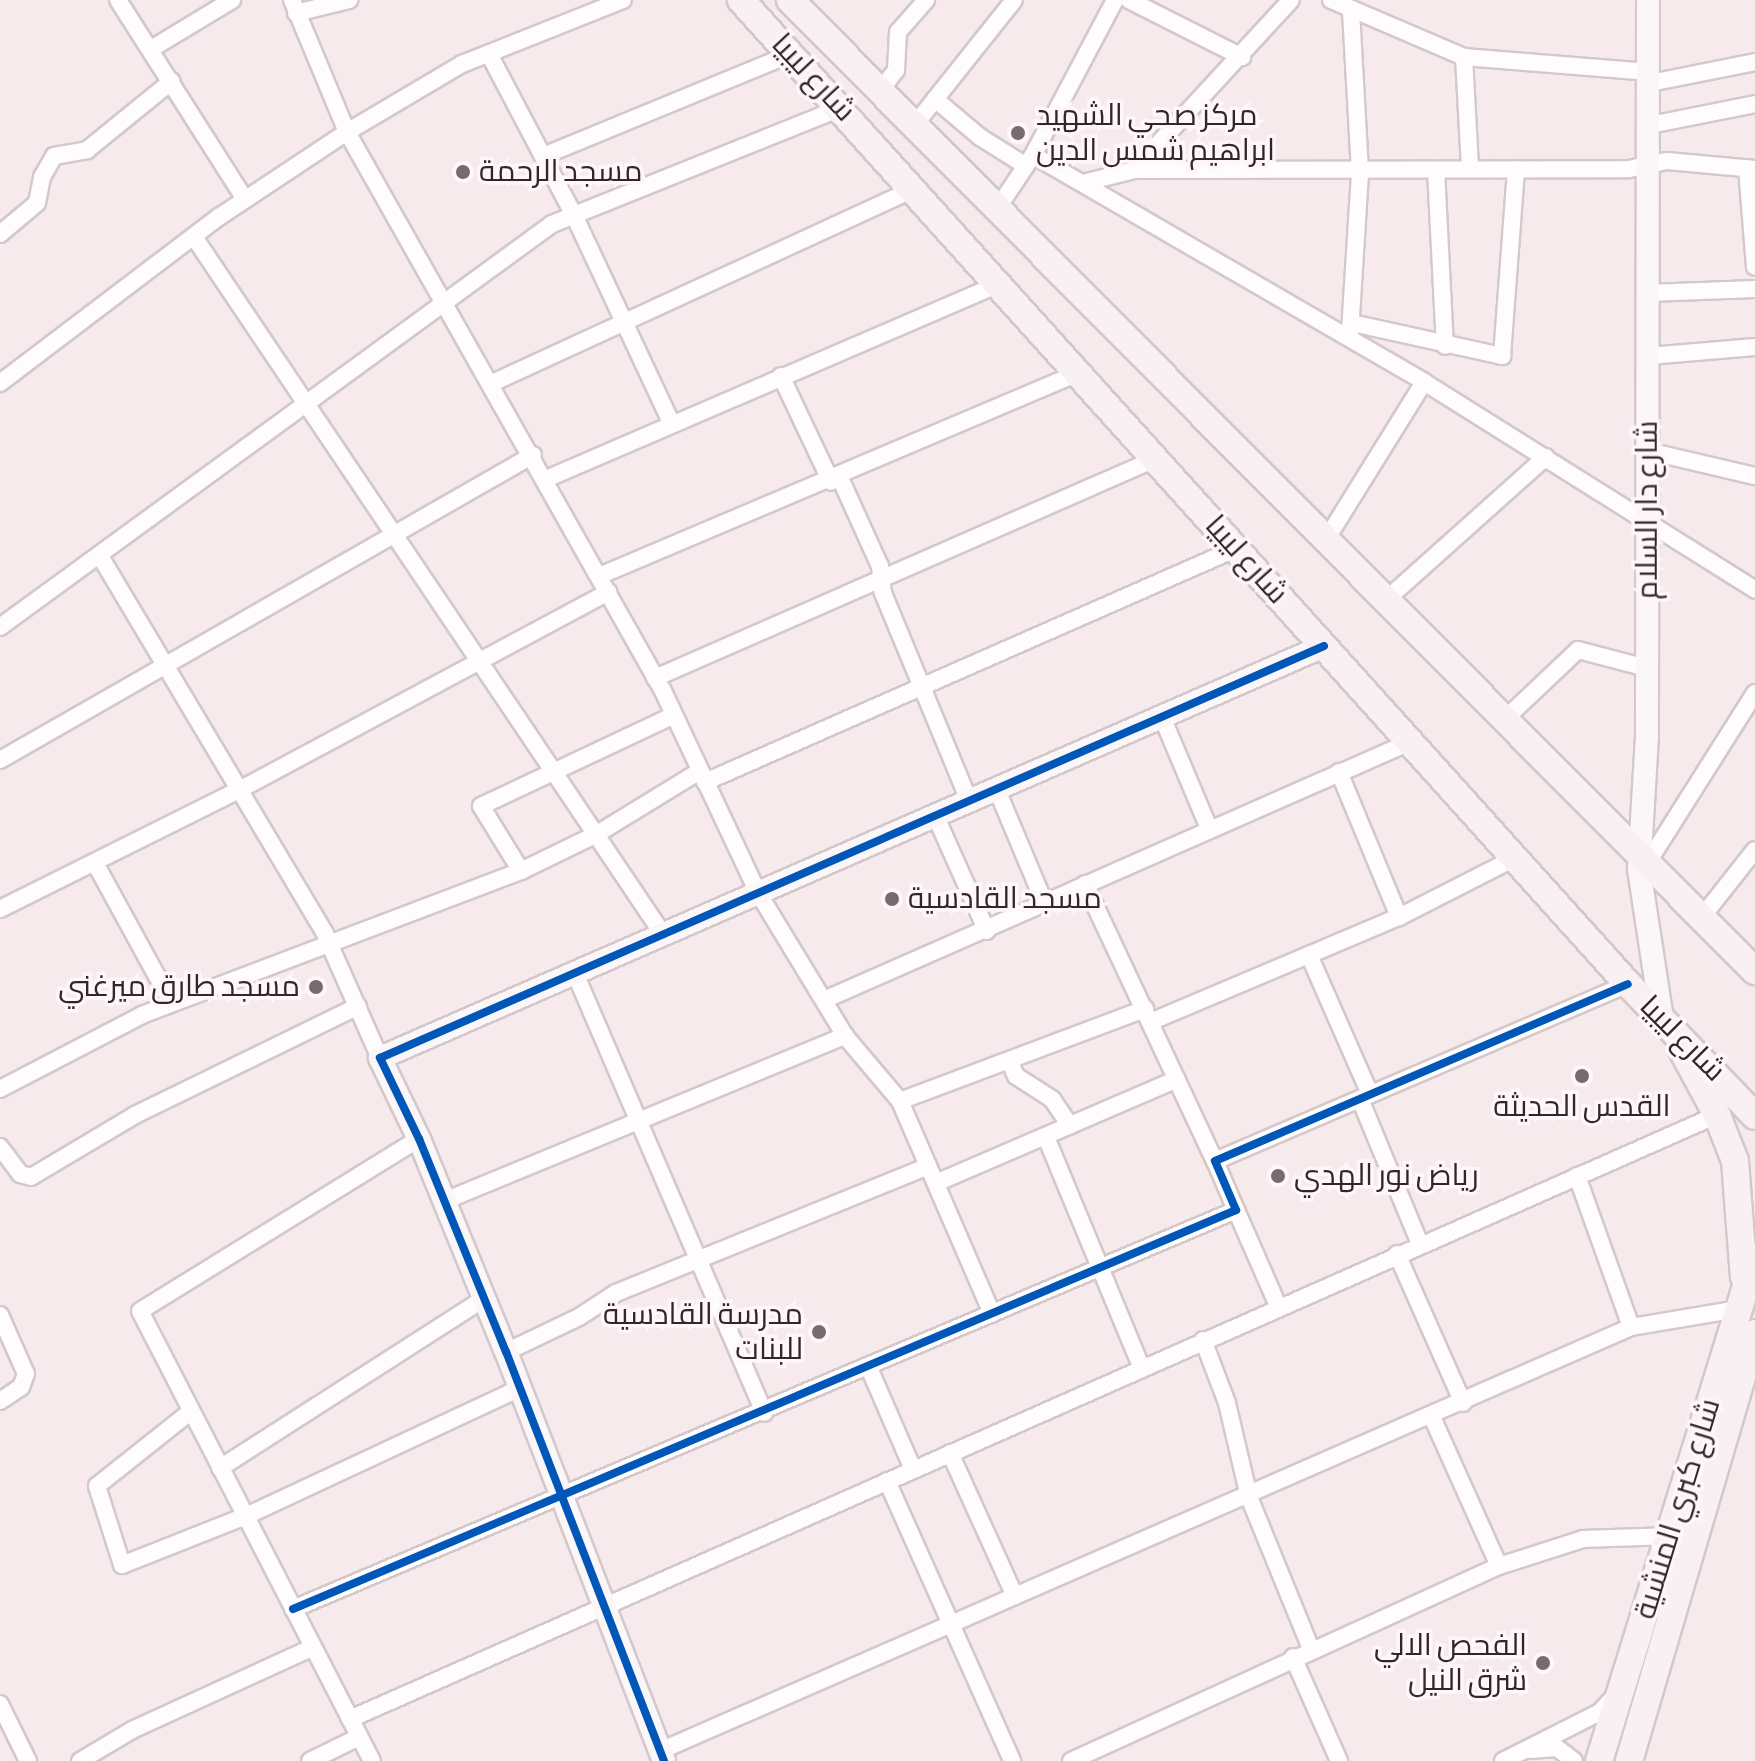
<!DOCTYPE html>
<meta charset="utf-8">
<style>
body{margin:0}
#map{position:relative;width:1755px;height:1761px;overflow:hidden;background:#f6eaec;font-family:"Sofia Sans Condensed",Cairo,sans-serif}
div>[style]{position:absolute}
.roads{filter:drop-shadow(2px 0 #d4c8ca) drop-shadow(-2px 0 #d4c8ca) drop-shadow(0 2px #d4c8ca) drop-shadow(0 -2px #d4c8ca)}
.street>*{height:16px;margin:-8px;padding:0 8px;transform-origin:8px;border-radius:8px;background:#fefcfc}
.secondary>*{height:22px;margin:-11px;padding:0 11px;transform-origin:11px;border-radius:11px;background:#fbf6f7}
.primary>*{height:26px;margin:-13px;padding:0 13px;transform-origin:13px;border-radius:13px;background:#f8f0f2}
.cycleway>*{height:8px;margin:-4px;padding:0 4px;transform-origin:4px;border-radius:4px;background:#0057b8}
.dots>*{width:22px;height:22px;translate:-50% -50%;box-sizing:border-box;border:4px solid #fef6f8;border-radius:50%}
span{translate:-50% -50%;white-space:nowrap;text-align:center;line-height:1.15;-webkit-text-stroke:7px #fef6f8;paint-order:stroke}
.street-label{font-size:30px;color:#332628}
.poi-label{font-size:30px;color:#332628}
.left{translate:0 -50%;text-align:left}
.right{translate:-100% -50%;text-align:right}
</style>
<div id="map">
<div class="roads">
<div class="street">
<div style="left:118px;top:0;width:236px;rotate:57.5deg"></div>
<div style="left:292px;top:0;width:143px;rotate:67.4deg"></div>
<div style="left:347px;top:132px;width:642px;rotate:60.52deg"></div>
<div style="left:663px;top:691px;width:221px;rotate:64.8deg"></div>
<div style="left:757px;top:891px;width:170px;rotate:58.7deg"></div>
<div style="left:845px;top:1036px;width:85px;rotate:49.8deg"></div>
<div style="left:900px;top:1101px;width:232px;rotate:66.6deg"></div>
<div style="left:1129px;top:0;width:127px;rotate:26.8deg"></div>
<div style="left:1331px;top:0;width:145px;rotate:23.2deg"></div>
<div style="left:1464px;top:57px;width:186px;rotate:4.6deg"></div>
<div style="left:296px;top:13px;width:55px;rotate:-13.8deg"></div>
<div style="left:151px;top:49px;width:95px;rotate:-31.2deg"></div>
<div style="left:489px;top:54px;width:180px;rotate:62.2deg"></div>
<div style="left:573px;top:213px;width:231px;rotate:64.9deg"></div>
<div style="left:1464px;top:57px;width:112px;rotate:86.9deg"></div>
<div style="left:1650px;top:83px;width:107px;rotate:-11.3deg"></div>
<div style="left:879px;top:92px;width:28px;rotate:-52deg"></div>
<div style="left:896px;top:70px;width:38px;rotate:-87deg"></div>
<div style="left:898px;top:32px;width:43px;rotate:-48.8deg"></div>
<div style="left:935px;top:99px;width:59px;rotate:40.2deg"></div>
<div style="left:980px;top:137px;width:54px;rotate:32.2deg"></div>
<div style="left:1650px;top:125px;width:107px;rotate:-11.3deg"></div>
<div style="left:913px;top:127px;width:162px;rotate:-51.5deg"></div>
<div style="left:1033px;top:155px;width:452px;rotate:30.1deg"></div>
<div style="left:1424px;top:382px;width:391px;rotate:32.1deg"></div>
<div style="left:543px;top:156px;width:268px;rotate:-22.4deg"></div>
<div style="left:1747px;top:168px;width:99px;rotate:85.4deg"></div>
<div style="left:1134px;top:170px;width:231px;rotate:-47.3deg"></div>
<div style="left:1436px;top:170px;width:176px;rotate:87.1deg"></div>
<div style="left:1087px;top:182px;width:49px;rotate:-14.3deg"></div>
<div style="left:1134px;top:170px;width:495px;rotate:-0.1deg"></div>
<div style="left:1629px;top:169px;width:39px;rotate:-12deg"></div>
<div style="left:1667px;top:161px;width:88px;rotate:5.2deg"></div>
<div style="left:997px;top:209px;width:65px;rotate:-56.3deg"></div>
<div style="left:1033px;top:155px;width:175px;rotate:-62.1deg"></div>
<div style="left:0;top:234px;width:48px;rotate:-40deg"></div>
<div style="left:37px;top:203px;width:26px;rotate:-79deg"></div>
<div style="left:42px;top:177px;width:24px;rotate:-60deg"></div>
<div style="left:54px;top:156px;width:34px;rotate:-10deg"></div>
<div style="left:87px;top:150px;width:109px;rotate:-39.1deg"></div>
<div style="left:194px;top:237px;width:839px;rotate:56.08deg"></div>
<div style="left:1648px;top:293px;width:107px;rotate:-2.1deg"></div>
<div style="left:1352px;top:323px;width:154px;rotate:12.4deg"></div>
<div style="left:1502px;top:356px;width:187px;rotate:-85.7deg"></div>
<div style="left:1350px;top:332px;width:160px;rotate:-86.4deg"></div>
<div style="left:1360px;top:172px;width:161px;rotate:-93.2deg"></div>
<div style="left:1649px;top:356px;width:106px;rotate:-4.9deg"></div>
<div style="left:781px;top:376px;width:117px;rotate:64.7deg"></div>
<div style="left:0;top:383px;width:275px;rotate:-37.2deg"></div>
<div style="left:219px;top:217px;width:154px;rotate:-33.6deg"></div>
<div style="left:347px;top:132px;width:134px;rotate:-30.6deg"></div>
<div style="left:462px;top:64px;width:173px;rotate:-21.7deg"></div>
<div style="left:490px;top:384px;width:467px;rotate:-24.7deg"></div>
<div style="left:1648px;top:451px;width:110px;rotate:13.2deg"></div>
<div style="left:840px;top:478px;width:97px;rotate:65.6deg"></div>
<div style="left:880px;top:566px;width:27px;rotate:84deg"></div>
<div style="left:883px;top:593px;width:225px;rotate:67.5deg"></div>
<div style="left:546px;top:479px;width:490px;rotate:-23.3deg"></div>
<div style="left:1327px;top:538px;width:184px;rotate:-58.1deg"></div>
<div style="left:100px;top:556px;width:440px;rotate:59.2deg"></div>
<div style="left:325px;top:934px;width:136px;rotate:66.1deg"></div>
<div style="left:599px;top:576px;width:520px;rotate:-22.97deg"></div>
<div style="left:1387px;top:599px;width:213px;rotate:-41.8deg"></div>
<div style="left:0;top:627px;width:683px;rotate:-36.13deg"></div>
<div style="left:552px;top:224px;width:311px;rotate:-21.9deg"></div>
<div style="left:655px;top:678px;width:546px;rotate:-23.65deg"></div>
<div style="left:1162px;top:717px;width:121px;rotate:67.1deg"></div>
<div style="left:1505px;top:719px;width:100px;rotate:-43.4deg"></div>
<div style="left:1578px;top:650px;width:71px;rotate:14.6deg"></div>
<div style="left:0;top:760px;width:614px;rotate:-29.78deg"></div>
<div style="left:1339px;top:772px;width:157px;rotate:67.5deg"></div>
<div style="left:705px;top:782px;width:579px;rotate:-23.73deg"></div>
<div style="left:997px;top:790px;width:121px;rotate:67.2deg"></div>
<div style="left:935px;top:815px;width:127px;rotate:65.9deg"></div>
<div style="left:1648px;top:862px;width:200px;rotate:-57.7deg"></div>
<div style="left:95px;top:863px;width:158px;rotate:61.3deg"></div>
<div style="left:521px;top:871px;width:76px;rotate:-121.6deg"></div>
<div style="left:481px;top:806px;width:213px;rotate:-25.2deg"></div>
<div style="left:1085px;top:884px;width:306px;rotate:64.9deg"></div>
<div style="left:0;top:909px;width:269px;rotate:-26.5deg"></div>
<div style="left:241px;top:789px;width:417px;rotate:-28.2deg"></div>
<div style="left:1702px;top:917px;width:85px;rotate:-51.7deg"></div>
<div style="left:1309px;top:955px;width:152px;rotate:66.3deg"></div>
<div style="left:574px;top:971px;width:481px;rotate:66.7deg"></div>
<div style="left:824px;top:1000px;width:640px;rotate:-23.76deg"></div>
<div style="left:1150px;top:1022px;width:270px;rotate:-22.9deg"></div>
<div style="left:1399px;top:917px;width:130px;rotate:-27deg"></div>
<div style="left:1010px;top:1062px;width:15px;rotate:67deg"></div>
<div style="left:1016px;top:1076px;width:43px;rotate:32.6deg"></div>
<div style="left:1052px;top:1099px;width:32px;rotate:56deg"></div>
<div style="left:0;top:1089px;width:160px;rotate:-27.5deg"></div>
<div style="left:142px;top:1015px;width:405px;rotate:-20.8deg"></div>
<div style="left:521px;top:871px;width:85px;rotate:-26deg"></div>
<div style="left:597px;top:834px;width:121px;rotate:-31.5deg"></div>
<div style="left:1360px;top:1099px;width:157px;rotate:67.5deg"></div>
<div style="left:900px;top:1101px;width:262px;rotate:-20.6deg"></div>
<div style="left:1046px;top:1137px;width:248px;rotate:67.5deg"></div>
<div style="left:0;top:1147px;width:34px;rotate:53deg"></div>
<div style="left:20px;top:1174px;width:11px;rotate:15deg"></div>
<div style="left:31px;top:1177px;width:121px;rotate:-30.8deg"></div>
<div style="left:135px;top:1115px;width:248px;rotate:-26deg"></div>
<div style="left:1577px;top:1176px;width:160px;rotate:70.3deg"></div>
<div style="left:936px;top:1183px;width:262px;rotate:-23.3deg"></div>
<div style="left:444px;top:1201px;width:434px;rotate:-22.4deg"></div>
<div style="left:1236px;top:1210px;width:107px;rotate:66.3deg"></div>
<div style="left:1397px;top:1254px;width:163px;rotate:66.1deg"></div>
<div style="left:0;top:1315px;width:64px;rotate:66.2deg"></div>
<div style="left:26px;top:1374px;width:14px;rotate:111deg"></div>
<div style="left:21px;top:1387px;width:25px;rotate:146deg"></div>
<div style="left:1203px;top:1340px;width:67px;rotate:69.1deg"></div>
<div style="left:1227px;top:1403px;width:97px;rotate:76.8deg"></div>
<div style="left:1249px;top:1497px;width:164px;rotate:67.8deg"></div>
<div style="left:506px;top:1352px;width:81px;rotate:-25.6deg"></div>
<div style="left:579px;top:1317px;width:44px;rotate:-33deg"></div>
<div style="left:616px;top:1293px;width:337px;rotate:-22.1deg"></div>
<div style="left:869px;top:1368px;width:110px;rotate:66.5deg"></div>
<div style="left:190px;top:1412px;width:119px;rotate:141.5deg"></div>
<div style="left:97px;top:1486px;width:83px;rotate:72.4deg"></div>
<div style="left:122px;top:1565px;width:133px;rotate:-21.6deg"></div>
<div style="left:246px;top:1516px;width:302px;rotate:-25deg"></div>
<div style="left:1432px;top:1417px;width:163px;rotate:65.8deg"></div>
<div style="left:950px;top:1453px;width:157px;rotate:65.6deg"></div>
<div style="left:220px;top:1468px;width:313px;rotate:-32.7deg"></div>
<div style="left:887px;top:1481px;width:307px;rotate:65.9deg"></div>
<div style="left:293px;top:1609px;width:1024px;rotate:-22.93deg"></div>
<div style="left:1236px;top:1210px;width:53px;rotate:-113.2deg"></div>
<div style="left:1215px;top:1161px;width:449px;rotate:-23.2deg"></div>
<div style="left:1293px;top:1657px;width:114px;rotate:66.1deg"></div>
<div style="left:0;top:1704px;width:64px;rotate:63.8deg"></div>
<div style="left:350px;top:1719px;width:1494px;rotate:-23.84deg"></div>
<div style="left:1530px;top:1750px;width:27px;rotate:-4deg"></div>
<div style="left:1557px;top:1748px;width:21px;rotate:37deg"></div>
<div style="left:660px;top:1751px;width:1060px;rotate:-23.59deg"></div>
<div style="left:1631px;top:1327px;width:109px;rotate:-9.5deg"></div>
<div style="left:80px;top:1761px;width:61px;rotate:-30.8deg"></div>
<div style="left:132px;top:1730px;width:199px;rotate:-24.6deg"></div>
<div style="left:310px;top:1761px;width:55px;rotate:-26.1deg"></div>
<div style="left:372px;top:1761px;width:506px;rotate:-117.27deg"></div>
<div style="left:140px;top:1311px;width:328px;rotate:-31.7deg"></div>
<div style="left:1071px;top:1761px;width:470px;rotate:-24.5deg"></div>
<div style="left:1499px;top:1566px;width:88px;rotate:-17.8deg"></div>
<div style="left:1583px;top:1539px;width:88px;rotate:-2deg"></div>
<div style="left:1503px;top:1761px;width:109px;rotate:-26.8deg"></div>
<div style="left:1600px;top:1712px;width:22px;rotate:-47deg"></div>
</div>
<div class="secondary">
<div style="left:1648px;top:0;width:736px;rotate:90.08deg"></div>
<div style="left:1647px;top:736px;width:133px;rotate:93.4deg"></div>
<div style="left:1639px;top:869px;width:152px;rotate:81.3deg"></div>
<div style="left:664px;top:1761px;width:438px;rotate:-111.1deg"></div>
<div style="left:506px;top:1352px;width:230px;rotate:-112.2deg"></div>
<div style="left:419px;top:1139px;width:90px;rotate:-115.7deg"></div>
<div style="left:380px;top:1058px;width:1030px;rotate:-23.58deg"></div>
</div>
<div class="primary">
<div style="left:741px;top:0;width:1325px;rotate:47.97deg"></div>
<div style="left:1628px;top:984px;width:183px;rotate:46.1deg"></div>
<div style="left:790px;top:0;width:1369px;rotate:45.18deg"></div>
<div style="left:1682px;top:1050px;width:74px;rotate:61.7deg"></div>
<div style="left:1717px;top:1115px;width:49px;rotate:68.6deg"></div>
<div style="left:1735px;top:1161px;width:116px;rotate:85.6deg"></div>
<div style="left:1599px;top:1761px;width:528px;rotate:-72.8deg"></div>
<div style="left:1629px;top:1761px;width:446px;rotate:-73.6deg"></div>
</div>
</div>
<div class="cycleway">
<div style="left:293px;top:1609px;width:1024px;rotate:-22.93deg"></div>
<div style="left:1236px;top:1210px;width:53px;rotate:-113.2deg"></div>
<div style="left:1215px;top:1161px;width:449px;rotate:-23.2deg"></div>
<div style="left:664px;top:1761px;width:438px;rotate:-111.1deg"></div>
<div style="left:506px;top:1352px;width:230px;rotate:-112.2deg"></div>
<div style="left:419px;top:1139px;width:90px;rotate:-115.7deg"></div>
<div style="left:380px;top:1058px;width:1030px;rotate:-23.58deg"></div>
</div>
<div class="dots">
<div style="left:1018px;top:133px;background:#776b6d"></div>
<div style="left:463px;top:172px;background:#776b6d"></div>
<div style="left:892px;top:899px;background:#776b6d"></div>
<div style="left:316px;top:987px;background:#776b6d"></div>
<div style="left:1582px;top:1076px;background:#776b6d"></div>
<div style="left:1278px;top:1176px;background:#776b6d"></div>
<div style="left:819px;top:1332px;background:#776b6d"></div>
<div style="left:1543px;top:1663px;background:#776b6d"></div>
</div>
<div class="street-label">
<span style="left:813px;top:78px;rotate:47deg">شارع ليبيا</span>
<span style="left:1648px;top:510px;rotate:-90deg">شارع دار السلام</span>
<span style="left:1246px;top:560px;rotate:48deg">شارع ليبيا</span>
<span style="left:1682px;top:1039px;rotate:45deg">شارع ليبيا</span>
<span style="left:1678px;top:1509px;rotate:-73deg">شارع كبري المنشية</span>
</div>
<div class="poi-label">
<span class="left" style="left:1036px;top:133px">مركز صحي الشهيد<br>ابراهيم شمس الدين</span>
<span class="left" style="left:479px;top:172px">مسجد الرحمة</span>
<span class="left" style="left:908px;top:899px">مسجد القادسية</span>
<span class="right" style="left:300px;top:987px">مسجد طارق ميرغني</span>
<span style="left:1582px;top:1107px">القدس الحديثة</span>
<span class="left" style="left:1294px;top:1176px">رياض نور الهدي</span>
<span class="right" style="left:803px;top:1332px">مدرسة القادسية<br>للبنات</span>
<span class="right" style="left:1527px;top:1663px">الفحص الالي<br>شرق النيل</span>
</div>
</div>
